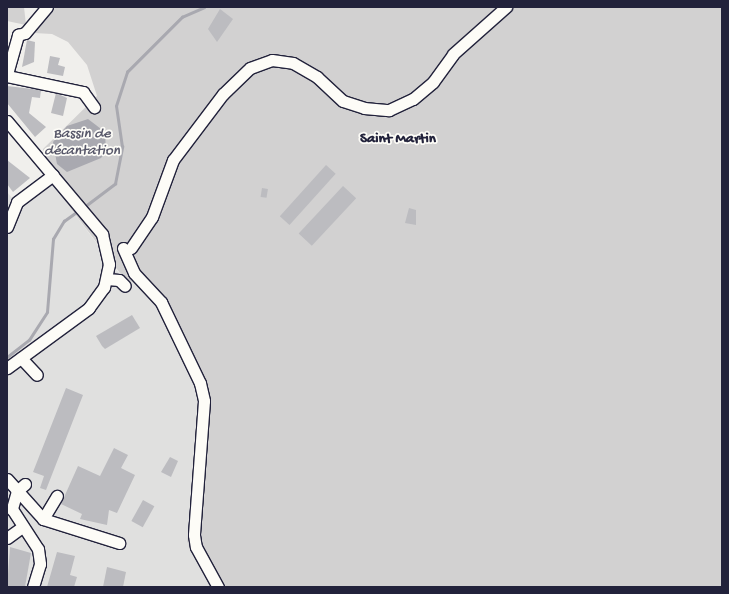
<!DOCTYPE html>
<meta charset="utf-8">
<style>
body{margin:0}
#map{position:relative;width:729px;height:594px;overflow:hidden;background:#f0efec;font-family:"Gochi Hand",sans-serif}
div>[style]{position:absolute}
.built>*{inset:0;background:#e0e0df}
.green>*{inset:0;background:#d2d1d1}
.water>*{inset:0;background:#a9a9b0}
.stream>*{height:2.5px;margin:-1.25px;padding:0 1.25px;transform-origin:1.25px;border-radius:1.25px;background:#a9a9b0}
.building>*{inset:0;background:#bcbcc0;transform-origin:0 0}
.roads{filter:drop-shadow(1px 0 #22223b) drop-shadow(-1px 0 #22223b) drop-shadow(0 1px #22223b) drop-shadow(0 -1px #22223b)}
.minor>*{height:11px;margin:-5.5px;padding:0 5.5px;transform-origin:5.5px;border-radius:5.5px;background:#fdfcf7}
span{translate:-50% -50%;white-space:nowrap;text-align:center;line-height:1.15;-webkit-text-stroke:3.5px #fdfcf7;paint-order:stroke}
.water-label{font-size:15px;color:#58586a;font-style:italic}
.neighbourhood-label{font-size:15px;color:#22223b;font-weight:700}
.frame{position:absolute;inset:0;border:8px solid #22223b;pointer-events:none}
</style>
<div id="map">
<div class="built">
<div style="clip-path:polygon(45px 175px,122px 277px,143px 288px,158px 306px,196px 382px,199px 400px,187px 542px,212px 587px,7px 587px,7px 192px,13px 199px)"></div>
</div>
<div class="green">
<div style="clip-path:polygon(7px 7px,24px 7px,26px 25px,7px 21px)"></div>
<div style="clip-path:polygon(54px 7px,722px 7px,722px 587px,212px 587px,187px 542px,199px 400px,196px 382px,158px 306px,143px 288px,123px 277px,45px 175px,43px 149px,97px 96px,87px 65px,68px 42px,52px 34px,34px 33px)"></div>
</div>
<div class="water">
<div style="clip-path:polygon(88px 119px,105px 132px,106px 152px,101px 158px,67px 172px,57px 164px,53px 142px,67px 126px)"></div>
</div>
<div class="stream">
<div style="left:84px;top:207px;width:39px;rotate:-37deg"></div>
<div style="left:115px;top:184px;width:38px;rotate:-79deg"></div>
<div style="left:122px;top:147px;width:41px;rotate:-98.3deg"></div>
<div style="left:116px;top:106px;width:36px;rotate:-72deg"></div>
<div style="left:127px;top:72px;width:78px;rotate:-45deg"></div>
<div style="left:182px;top:17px;width:24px;rotate:-24deg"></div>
<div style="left:7px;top:357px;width:28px;rotate:-38deg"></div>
<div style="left:29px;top:340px;width:33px;rotate:-57deg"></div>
<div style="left:47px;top:312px;width:73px;rotate:-85.3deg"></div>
<div style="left:53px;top:239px;width:21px;rotate:-59deg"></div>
<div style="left:64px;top:221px;width:17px;rotate:-36deg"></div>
</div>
<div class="building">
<div style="clip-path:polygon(220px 9px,233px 19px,217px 42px,208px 29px)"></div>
<div style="clip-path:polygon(27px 40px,35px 42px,34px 62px,22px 67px)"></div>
<div style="clip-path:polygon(50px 56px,60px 58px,58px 65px,65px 67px,63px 76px,47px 73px)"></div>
<div style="clip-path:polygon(7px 86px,41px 90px,40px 98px,32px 97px,29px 113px,46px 127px,35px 137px,7px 103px)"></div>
<div style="clip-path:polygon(56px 93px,67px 98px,63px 116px,51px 113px)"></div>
<div style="clip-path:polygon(7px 160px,30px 178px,13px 192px,7px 184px)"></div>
<div style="left:326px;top:165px;width:13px;height:69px;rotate:42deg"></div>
<div style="left:343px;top:186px;width:18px;height:65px;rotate:43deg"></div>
<div style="left:262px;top:188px;width:6px;height:9px;rotate:9deg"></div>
<div style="clip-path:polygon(409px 208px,416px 210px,416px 225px,405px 223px)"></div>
<div style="clip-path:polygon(132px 315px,140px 328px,105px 349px,102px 346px,96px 336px)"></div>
<div style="clip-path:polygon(66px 388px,83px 395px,46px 490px,40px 488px,44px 476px,33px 472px)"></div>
<div style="clip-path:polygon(114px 448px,128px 455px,121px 468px,135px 475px,117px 513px,109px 510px,107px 525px,80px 519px,82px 514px,61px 504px,78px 466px,100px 476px)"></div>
<div style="clip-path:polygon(170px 457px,178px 461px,171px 477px,161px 472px)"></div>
<div style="left:143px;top:500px;width:13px;height:24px;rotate:29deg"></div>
<div style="clip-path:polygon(10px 547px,31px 553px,25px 587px,7px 587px)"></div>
<div style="clip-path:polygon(57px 552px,75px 556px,70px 575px,77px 577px,74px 587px,47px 587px)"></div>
<div style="clip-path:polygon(107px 567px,126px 572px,123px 587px,103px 587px)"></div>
</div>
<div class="roads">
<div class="minor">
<div style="left:7px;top:74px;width:41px;rotate:-74.2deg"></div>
<div style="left:18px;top:35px;width:7px;rotate:-16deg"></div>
<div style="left:25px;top:33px;width:34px;rotate:-50deg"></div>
<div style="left:7px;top:76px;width:78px;rotate:11.9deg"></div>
<div style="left:83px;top:92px;width:19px;rotate:54deg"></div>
<div style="left:7px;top:121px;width:148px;rotate:49.9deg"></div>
<div style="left:102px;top:234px;width:31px;rotate:77deg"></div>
<div style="left:109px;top:264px;width:24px;rotate:102deg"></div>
<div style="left:104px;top:287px;width:26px;rotate:126deg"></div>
<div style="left:89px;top:308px;width:102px;rotate:143.8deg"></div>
<div style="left:7px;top:227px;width:27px;rotate:-68deg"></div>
<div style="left:17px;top:202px;width:45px;rotate:-36.9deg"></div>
<div style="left:123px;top:248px;width:27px;rotate:66deg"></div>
<div style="left:134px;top:273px;width:40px;rotate:47deg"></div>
<div style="left:161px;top:302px;width:90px;rotate:64.3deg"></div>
<div style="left:200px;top:383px;width:18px;rotate:77deg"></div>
<div style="left:204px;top:401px;width:134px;rotate:94.3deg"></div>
<div style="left:194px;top:535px;width:12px;rotate:81deg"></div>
<div style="left:196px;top:547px;width:46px;rotate:61.2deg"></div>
<div style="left:131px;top:248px;width:37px;rotate:-56deg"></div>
<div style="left:152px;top:217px;width:61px;rotate:-69.8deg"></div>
<div style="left:173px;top:160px;width:83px;rotate:-52.9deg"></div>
<div style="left:223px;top:94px;width:37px;rotate:-44deg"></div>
<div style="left:250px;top:68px;width:23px;rotate:-20deg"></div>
<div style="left:272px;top:60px;width:21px;rotate:8deg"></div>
<div style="left:293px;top:63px;width:28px;rotate:30deg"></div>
<div style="left:317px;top:77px;width:35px;rotate:43deg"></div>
<div style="left:343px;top:101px;width:22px;rotate:18deg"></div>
<div style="left:364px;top:108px;width:25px;rotate:5deg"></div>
<div style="left:389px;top:110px;width:26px;rotate:-25deg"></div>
<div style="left:413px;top:99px;width:26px;rotate:-40deg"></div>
<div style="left:433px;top:82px;width:34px;rotate:-54deg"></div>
<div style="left:453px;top:54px;width:71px;rotate:-41.6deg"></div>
<div style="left:107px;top:279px;width:12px;rotate:5deg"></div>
<div style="left:119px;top:280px;width:8px;rotate:45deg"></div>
<div style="left:21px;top:358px;width:23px;rotate:47deg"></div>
<div style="left:7px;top:479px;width:54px;rotate:48deg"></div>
<div style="left:43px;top:519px;width:80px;rotate:17.5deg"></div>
<div style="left:25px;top:484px;width:11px;rotate:139deg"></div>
<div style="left:17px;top:491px;width:19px;rotate:106deg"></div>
<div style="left:12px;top:509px;width:48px;rotate:57deg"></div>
<div style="left:38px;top:549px;width:15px;rotate:82deg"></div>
<div style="left:40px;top:564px;width:24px;rotate:107deg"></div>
<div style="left:43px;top:519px;width:27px;rotate:-59deg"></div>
<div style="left:7px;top:538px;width:19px;rotate:-36deg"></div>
</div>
</div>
<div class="water-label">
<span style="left:82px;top:143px">Bassin de<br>décantation</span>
</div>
<div class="neighbourhood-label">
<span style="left:398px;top:140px">Saint Martin</span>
</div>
<div class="frame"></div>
</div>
